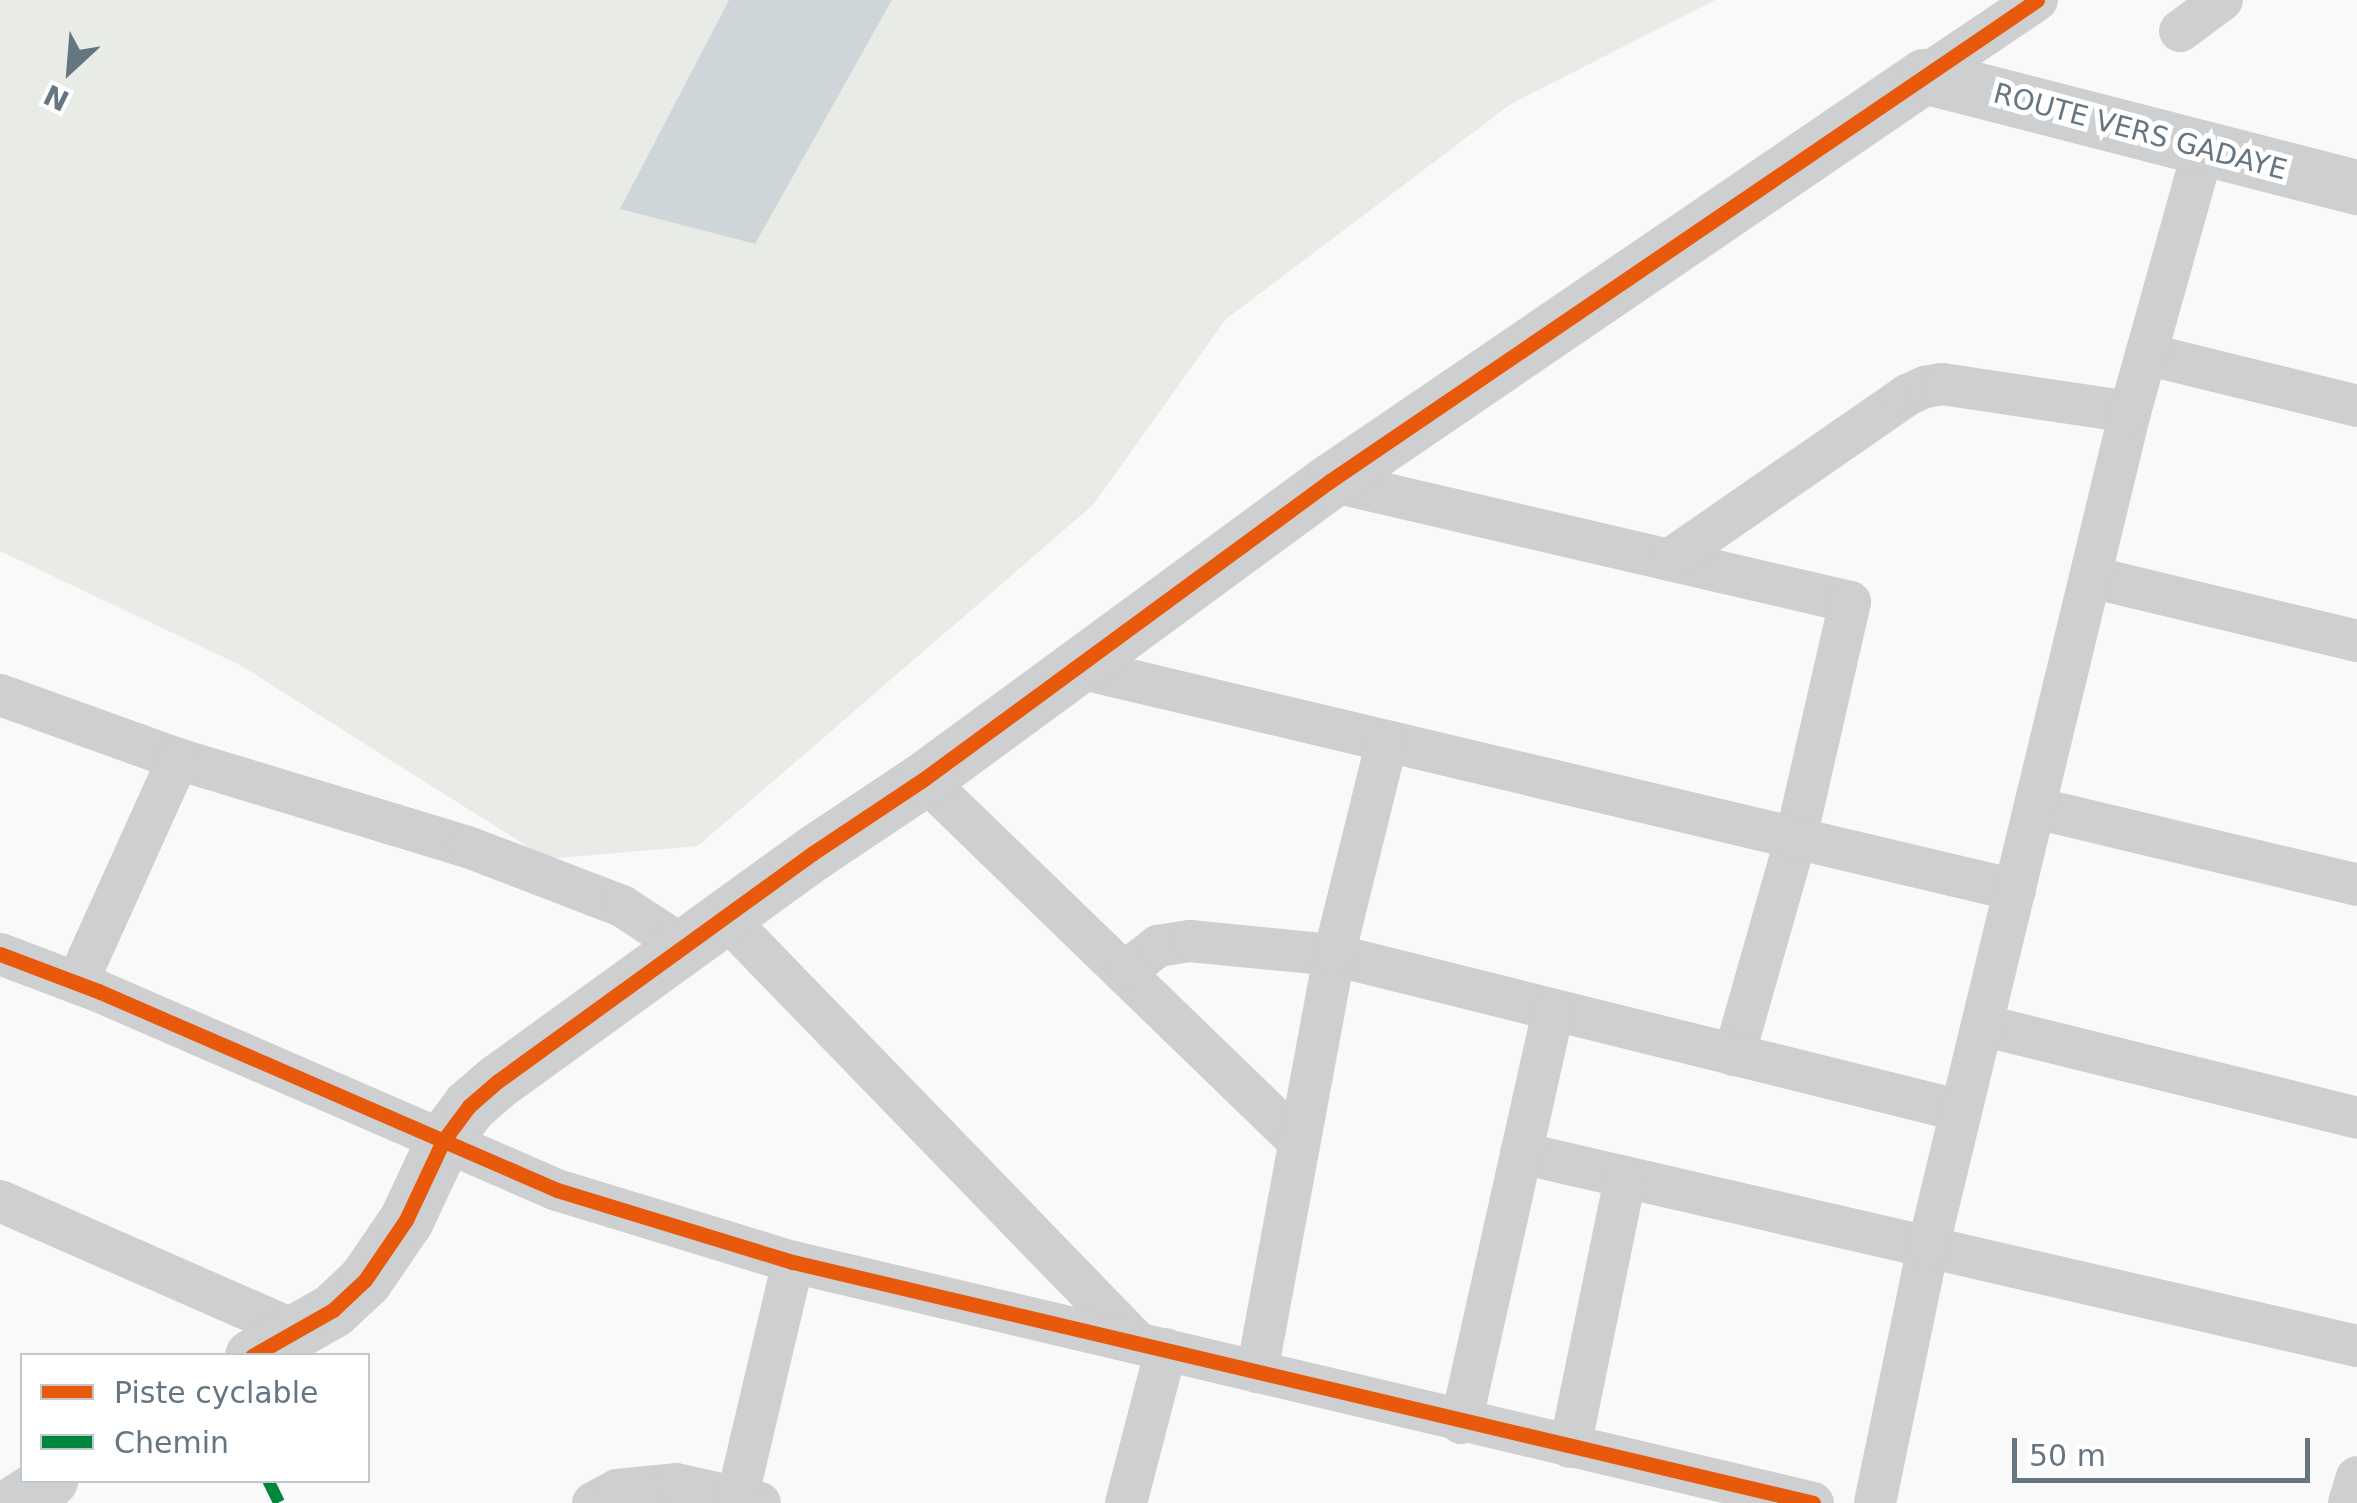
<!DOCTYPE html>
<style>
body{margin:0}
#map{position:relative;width:2357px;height:1503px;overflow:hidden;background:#f9f9f9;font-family:"DejaVu Sans",sans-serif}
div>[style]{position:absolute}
.green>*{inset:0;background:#e8ebe6}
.water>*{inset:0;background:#ced6d9}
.minor>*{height:42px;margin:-21px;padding:0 21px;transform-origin:21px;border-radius:21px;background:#cecfd0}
.tertiary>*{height:55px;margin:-27.5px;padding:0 27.5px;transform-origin:27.5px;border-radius:27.5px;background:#cecfd0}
.quiet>*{height:12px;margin-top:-6px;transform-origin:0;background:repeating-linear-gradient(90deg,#00873e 0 25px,transparent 0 37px)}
.cycleway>*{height:15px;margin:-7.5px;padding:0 7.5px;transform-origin:7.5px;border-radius:7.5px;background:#e8590c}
span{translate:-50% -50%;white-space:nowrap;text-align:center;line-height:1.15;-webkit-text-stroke:10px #fff;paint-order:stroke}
.street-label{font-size:28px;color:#657683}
.legend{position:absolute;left:20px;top:1353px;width:350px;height:130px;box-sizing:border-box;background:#fff;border:2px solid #c1c8cd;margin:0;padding:12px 18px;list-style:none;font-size:30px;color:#657683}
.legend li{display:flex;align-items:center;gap:20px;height:50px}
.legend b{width:50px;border:2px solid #c1c8cd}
.north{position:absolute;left:20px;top:20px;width:100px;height:100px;-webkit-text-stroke:8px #fff;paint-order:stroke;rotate:206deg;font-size:28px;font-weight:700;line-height:40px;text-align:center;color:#657683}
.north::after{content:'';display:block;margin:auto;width:35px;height:45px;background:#657683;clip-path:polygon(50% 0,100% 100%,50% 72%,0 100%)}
.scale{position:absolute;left:2012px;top:1438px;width:298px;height:45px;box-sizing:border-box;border:5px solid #657683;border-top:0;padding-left:12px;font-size:30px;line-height:35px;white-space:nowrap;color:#657683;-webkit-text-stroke:8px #fff;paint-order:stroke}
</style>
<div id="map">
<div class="green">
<div style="clip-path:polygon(0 0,729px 0,621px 209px,754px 244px,892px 0,1715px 0,1511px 104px,1226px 319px,1093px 505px,698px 846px,547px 859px,240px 665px,0 551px)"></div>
</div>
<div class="water">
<div style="clip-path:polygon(729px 0,892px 0,755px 244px,620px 209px)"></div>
</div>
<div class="minor">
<div style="left:2180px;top:31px;width:52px;rotate:-36.4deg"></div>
<div style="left:1924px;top:76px;width:136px;rotate:-33.9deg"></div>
<div style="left:2146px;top:354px;width:217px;rotate:13.8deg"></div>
<div style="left:1330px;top:481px;width:534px;rotate:13.1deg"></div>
<div style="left:1850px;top:602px;width:242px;rotate:102.9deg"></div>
<div style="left:1796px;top:838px;width:226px;rotate:105.9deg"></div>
<div style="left:1669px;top:560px;width:290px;rotate:-34.7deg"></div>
<div style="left:1907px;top:395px;width:20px;rotate:-24deg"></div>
<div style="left:1925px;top:387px;width:17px;rotate:-10deg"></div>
<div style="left:1942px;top:384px;width:190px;rotate:8.5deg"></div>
<div style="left:2091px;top:577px;width:274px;rotate:13.5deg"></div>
<div style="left:1075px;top:667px;width:966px;rotate:13.35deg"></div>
<div style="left:0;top:695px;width:189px;rotate:19.8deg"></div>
<div style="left:178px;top:759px;width:303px;rotate:16.9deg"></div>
<div style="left:468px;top:847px;width:165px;rotate:21deg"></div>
<div style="left:622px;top:906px;width:73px;rotate:33.3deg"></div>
<div style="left:924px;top:779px;width:519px;rotate:44.06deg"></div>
<div style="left:2035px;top:808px;width:331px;rotate:13.4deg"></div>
<div style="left:724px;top:916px;width:589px;rotate:45.89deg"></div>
<div style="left:0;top:954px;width:105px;rotate:20.7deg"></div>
<div style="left:98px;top:991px;width:500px;rotate:23.44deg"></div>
<div style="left:557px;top:1190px;width:247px;rotate:17deg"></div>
<div style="left:793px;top:1262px;width:1048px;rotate:13.29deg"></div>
<div style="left:1126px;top:971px;width:41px;rotate:-38deg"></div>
<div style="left:1158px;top:946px;width:32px;rotate:-9deg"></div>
<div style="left:1190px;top:941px;width:145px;rotate:5.6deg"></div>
<div style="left:1334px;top:955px;width:646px;rotate:13.97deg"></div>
<div style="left:77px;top:983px;width:246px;rotate:-65.7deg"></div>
<div style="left:1982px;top:1025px;width:386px;rotate:13.9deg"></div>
<div style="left:1521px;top:1153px;width:858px;rotate:13deg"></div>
<div style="left:0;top:1201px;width:321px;rotate:23.7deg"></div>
<div style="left:1257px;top:1372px;width:424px;rotate:-79.5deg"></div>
<div style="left:1334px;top:955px;width:220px;rotate:-76.1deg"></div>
<div style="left:1461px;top:1423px;width:423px;rotate:-77.4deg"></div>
<div style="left:1570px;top:1447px;width:275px;rotate:-78.4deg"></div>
<div style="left:593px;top:1503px;width:27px;rotate:-28deg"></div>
<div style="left:617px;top:1490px;width:59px;rotate:-5.8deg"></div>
<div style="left:676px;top:1484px;width:86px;rotate:12.7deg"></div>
<div style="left:736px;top:1503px;width:248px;rotate:-76.7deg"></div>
<div style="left:1126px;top:1503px;width:159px;rotate:-75.4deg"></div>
<div style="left:1875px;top:1503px;width:260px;rotate:-78.3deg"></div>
<div style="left:1928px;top:1248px;width:860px;rotate:-76.42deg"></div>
<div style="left:2130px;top:412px;width:271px;rotate:-74.4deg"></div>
<div style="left:2349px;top:1503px;width:27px;rotate:-73deg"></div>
</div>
<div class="tertiary">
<div style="left:252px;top:1356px;width:93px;rotate:-29.6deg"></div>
<div style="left:333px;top:1310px;width:44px;rotate:-43.2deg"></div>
<div style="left:365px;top:1280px;width:73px;rotate:-55.7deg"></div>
<div style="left:406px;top:1220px;width:87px;rotate:-64.9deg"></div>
<div style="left:443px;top:1141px;width:44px;rotate:-53.4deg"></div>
<div style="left:469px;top:1106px;width:38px;rotate:-41deg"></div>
<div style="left:498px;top:1081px;width:389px;rotate:-35.9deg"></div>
<div style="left:813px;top:853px;width:133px;rotate:-33.7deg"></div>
<div style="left:924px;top:779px;width:504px;rotate:-36.28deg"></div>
<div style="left:1330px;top:481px;width:719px;rotate:-34.29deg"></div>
<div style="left:1924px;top:76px;width:447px;rotate:14.4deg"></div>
<div style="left:14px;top:1503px;width:43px;rotate:-32.6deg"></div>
</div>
<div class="quiet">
<div style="left:268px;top:1480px;width:25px;rotate:64deg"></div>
</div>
<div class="cycleway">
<div style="left:0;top:954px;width:105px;rotate:20.7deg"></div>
<div style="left:98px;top:991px;width:500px;rotate:23.44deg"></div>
<div style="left:557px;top:1190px;width:247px;rotate:17deg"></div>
<div style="left:793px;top:1262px;width:1048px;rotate:13.29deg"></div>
<div style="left:252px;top:1356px;width:93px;rotate:-29.6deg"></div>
<div style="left:333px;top:1310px;width:44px;rotate:-43.2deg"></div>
<div style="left:365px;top:1280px;width:73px;rotate:-55.7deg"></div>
<div style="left:406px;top:1220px;width:87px;rotate:-64.9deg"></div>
<div style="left:443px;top:1141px;width:44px;rotate:-53.4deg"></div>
<div style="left:469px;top:1106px;width:38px;rotate:-41deg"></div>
<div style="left:498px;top:1081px;width:389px;rotate:-35.9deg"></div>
<div style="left:813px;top:853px;width:133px;rotate:-33.7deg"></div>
<div style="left:924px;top:779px;width:504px;rotate:-36.28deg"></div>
<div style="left:1330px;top:481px;width:855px;rotate:-34.23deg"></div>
</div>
<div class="street-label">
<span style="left:2140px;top:132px;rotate:15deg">ROUTE VERS GADAYE</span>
</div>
<ul class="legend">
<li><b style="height:12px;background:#e8590c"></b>Piste cyclable</li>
<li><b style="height:12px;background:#00873e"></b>Chemin</li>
</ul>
<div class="north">N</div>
<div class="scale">50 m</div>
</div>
